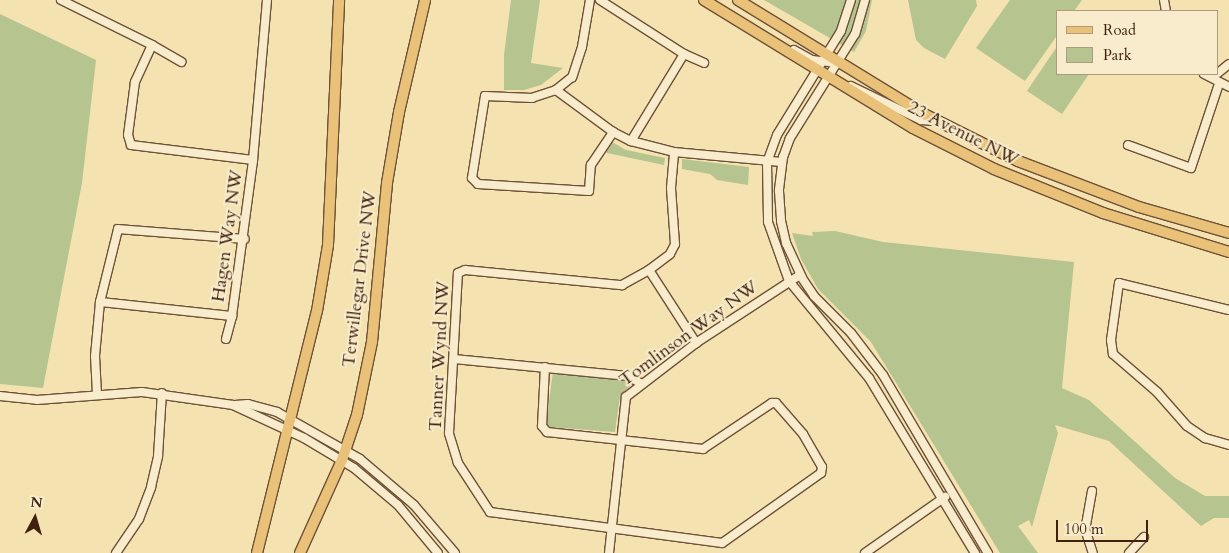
<!DOCTYPE html>
<style>
body{margin:0}
#map{position:relative;width:1229px;height:553px;overflow:hidden;background:#f5e2b1;font-family:Cardo,serif}
div>[style]{position:absolute}
.green>*{inset:0;background:#b6c490}
.roads{filter:drop-shadow(1px 0 #6d5138) drop-shadow(-1px 0 #6d5138) drop-shadow(0 1px #6d5138) drop-shadow(0 -1px #6d5138)}
.minor>*{height:8px;margin:-4px;padding:0 4px;transform-origin:4px;border-radius:4px;background:#f8eccc}
.major>*{height:10px;margin:-5px;padding:0 5px;transform-origin:5px;border-radius:5px;background:#eac178}
span{translate:-50% -50%;white-space:nowrap;text-align:center;line-height:1.15;-webkit-text-stroke:4px #f8eccc;paint-order:stroke}
.street-label{font-size:18px;color:#40210f}
.legend{position:absolute;left:1056px;top:10px;width:162px;height:65px;box-sizing:border-box;background:#f8eccc;border:1px solid #ae9b80;margin:0;padding:6px 9px;list-style:none;font-size:15px;color:#40210f}
.legend li{display:flex;align-items:center;gap:10px;height:25px}
.legend b{width:25px;border:1px solid #ae9b80}
.north{position:absolute;left:10px;top:493px;width:50px;height:50px;-webkit-text-stroke:4px #f8eccc;paint-order:stroke;rotate:6deg;font-size:14px;font-weight:700;line-height:20px;text-align:center;color:#40210f}
.north::after{content:'';display:block;margin:auto;width:18px;height:22px;background:#40210f;clip-path:polygon(50% 0,100% 100%,50% 72%,0 100%)}
.scale{position:absolute;left:1056px;top:520px;width:92px;height:22px;box-sizing:border-box;border:2px solid #40210f;border-top:0;padding-left:6px;font-size:15px;line-height:18px;white-space:nowrap;color:#40210f;-webkit-text-stroke:4px #f8eccc;paint-order:stroke}
</style>
<div id="map">
<div class="green">
<div style="clip-path:polygon(511px 0,540px 0,531px 63px,563px 68px,541px 85px,524px 90px,504px 90px,504px 55px)"></div>
<div style="clip-path:polygon(764px 0,872px 0,866px 31px,854px 52px)"></div>
<div style="clip-path:polygon(908px 0,976px 0,977px 6px,945px 59px,924px 48px,916px 40px)"></div>
<div style="clip-path:polygon(1010px 0,1082px 0,1074px 11px,1058px 11px,1058px 34px,1025px 81px,976px 48px)"></div>
<div style="clip-path:polygon(0 14px,96px 60px,82px 183px,43px 388px,0 384px)"></div>
<div style="clip-path:polygon(1058px 45px,1058px 74px,1089px 74px,1062px 114px,1027px 91px)"></div>
<div style="clip-path:polygon(612px 142px,626px 150px,665px 158px,664px 165px,607px 153px,605px 151px)"></div>
<div style="clip-path:polygon(682px 159px,749px 167px,748px 185px,717px 180px,710px 174px,682px 169px)"></div>
<div style="clip-path:polygon(835px 231px,883px 242px,1074px 262px,1062px 388px,1089px 400px,1175px 478px,1205px 496px,1229px 496px,1229px 518px,1214px 518px,1201px 526px,1109px 441px,1055px 425px,1058px 433px,1032px 527px,1029px 520px,1018px 526px,1038px 553px,1000px 553px,871px 342px,818px 289px,801px 259px,792px 233px,813px 236px,812px 232px)"></div>
<div style="clip-path:polygon(553px 371px,628px 381px,630px 386px,620px 396px,615px 432px,549px 427px,546px 424px)"></div>
</div>
<div class="roads">
<div class="minor">
<div style="left:61px;top:0;width:102px;rotate:26.3deg"></div>
<div style="left:152px;top:45px;width:41px;rotate:114.7deg"></div>
<div style="left:135px;top:82px;width:53px;rotate:97.5deg"></div>
<div style="left:128px;top:135px;width:10px;rotate:73deg"></div>
<div style="left:131px;top:145px;width:123px;rotate:7deg"></div>
<div style="left:253px;top:160px;width:161px;rotate:-85deg"></div>
<div style="left:590px;top:0;width:48px;rotate:99.7deg"></div>
<div style="left:582px;top:47px;width:32px;rotate:108deg"></div>
<div style="left:572px;top:77px;width:21px;rotate:141deg"></div>
<div style="left:556px;top:90px;width:25px;rotate:162deg"></div>
<div style="left:532px;top:98px;width:47px;rotate:-177.6deg"></div>
<div style="left:485px;top:96px;width:83px;rotate:99deg"></div>
<div style="left:472px;top:178px;width:8px;rotate:45deg"></div>
<div style="left:478px;top:184px;width:111px;rotate:3.6deg"></div>
<div style="left:589px;top:191px;width:26px;rotate:-86deg"></div>
<div style="left:591px;top:165px;width:40px;rotate:-56deg"></div>
<div style="left:600px;top:0;width:100px;rotate:32.7deg"></div>
<div style="left:684px;top:54px;width:102px;rotate:121.3deg"></div>
<div style="left:851px;top:0;width:33px;rotate:108deg"></div>
<div style="left:841px;top:31px;width:122px;rotate:121.6deg"></div>
<div style="left:777px;top:135px;width:29px;rotate:110deg"></div>
<div style="left:767px;top:162px;width:60px;rotate:89deg"></div>
<div style="left:768px;top:222px;width:63px;rotate:70.4deg"></div>
<div style="left:789px;top:281px;width:126px;rotate:50.5deg"></div>
<div style="left:869px;top:378px;width:205px;rotate:58.8deg"></div>
<div style="left:865px;top:0;width:35px;rotate:106deg"></div>
<div style="left:855px;top:34px;width:123px;rotate:122deg"></div>
<div style="left:790px;top:138px;width:20px;rotate:110deg"></div>
<div style="left:783px;top:157px;width:34px;rotate:97deg"></div>
<div style="left:779px;top:191px;width:30px;rotate:86deg"></div>
<div style="left:781px;top:221px;width:23px;rotate:77deg"></div>
<div style="left:786px;top:243px;width:38px;rotate:65deg"></div>
<div style="left:802px;top:278px;width:22px;rotate:56deg"></div>
<div style="left:814px;top:296px;width:52px;rotate:45deg"></div>
<div style="left:851px;top:333px;width:53px;rotate:52.7deg"></div>
<div style="left:883px;top:375px;width:207px;rotate:59.5deg"></div>
<div style="left:1164px;top:0;width:11px;rotate:80deg"></div>
<div style="left:152px;top:45px;width:34px;rotate:30deg"></div>
<div style="left:794px;top:50px;width:21px;rotate:29deg"></div>
<div style="left:812px;top:60px;width:25px;rotate:7deg"></div>
<div style="left:684px;top:54px;width:22px;rotate:24deg"></div>
<div style="left:1218px;top:73px;width:14px;rotate:-39deg"></div>
<div style="left:1204px;top:74px;width:28px;rotate:27deg"></div>
<div style="left:851px;top:86px;width:78px;rotate:25.9deg"></div>
<div style="left:921px;top:120px;width:13px;rotate:4deg"></div>
<div style="left:556px;top:90px;width:71px;rotate:36.4deg"></div>
<div style="left:613px;top:132px;width:20px;rotate:27deg"></div>
<div style="left:631px;top:141px;width:44px;rotate:14.3deg"></div>
<div style="left:674px;top:152px;width:108px;rotate:5.3deg"></div>
<div style="left:1128px;top:145px;width:67px;rotate:20.1deg"></div>
<div style="left:1191px;top:168px;width:89px;rotate:-71.6deg"></div>
<div style="left:649px;top:270px;width:87px;rotate:57.2deg"></div>
<div style="left:100px;top:302px;width:133px;rotate:6.1deg"></div>
<div style="left:232px;top:316px;width:157px;rotate:-82.3deg"></div>
<div style="left:1229px;top:310px;width:113px;rotate:-166.2deg"></div>
<div style="left:1119px;top:283px;width:58px;rotate:98deg"></div>
<div style="left:1111px;top:340px;width:14px;rotate:82deg"></div>
<div style="left:1113px;top:354px;width:58px;rotate:40.8deg"></div>
<div style="left:1157px;top:392px;width:45px;rotate:48.6deg"></div>
<div style="left:1187px;top:426px;width:22px;rotate:34deg"></div>
<div style="left:1205px;top:438px;width:25px;rotate:16deg"></div>
<div style="left:226px;top:339px;width:24px;rotate:-75deg"></div>
<div style="left:454px;top:359px;width:175px;rotate:5.6deg"></div>
<div style="left:628px;top:376px;width:16px;rotate:30deg"></div>
<div style="left:545px;top:367px;width:59px;rotate:92.9deg"></div>
<div style="left:542px;top:426px;width:8px;rotate:50deg"></div>
<div style="left:547px;top:432px;width:157px;rotate:6.2deg"></div>
<div style="left:703px;top:449px;width:83px;rotate:-33.7deg"></div>
<div style="left:772px;top:403px;width:4px"></div>
<div style="left:776px;top:403px;width:41px;rotate:48.9deg"></div>
<div style="left:803px;top:434px;width:38px;rotate:60deg"></div>
<div style="left:822px;top:467px;width:6px;rotate:99deg"></div>
<div style="left:821px;top:473px;width:121px;rotate:144.7deg"></div>
<div style="left:722px;top:543px;width:234px;rotate:-172.4deg"></div>
<div style="left:490px;top:512px;width:59px;rotate:-123.1deg"></div>
<div style="left:458px;top:463px;width:31px;rotate:-107deg"></div>
<div style="left:449px;top:433px;width:160px;rotate:-86.8deg"></div>
<div style="left:458px;top:273px;width:8px;rotate:-23deg"></div>
<div style="left:465px;top:270px;width:158px;rotate:5.5deg"></div>
<div style="left:622px;top:285px;width:31px;rotate:-29deg"></div>
<div style="left:649px;top:270px;width:26px;rotate:-37deg"></div>
<div style="left:670px;top:254px;width:11px;rotate:-63deg"></div>
<div style="left:675px;top:244px;width:56px;rotate:-94.1deg"></div>
<div style="left:671px;top:188px;width:36px;rotate:-85deg"></div>
<div style="left:97px;top:394px;width:38px;rotate:-93deg"></div>
<div style="left:95px;top:356px;width:54px;rotate:-84.7deg"></div>
<div style="left:100px;top:302px;width:75px;rotate:-76.1deg"></div>
<div style="left:118px;top:229px;width:127px;rotate:4.5deg"></div>
<div style="left:0;top:396px;width:37px;rotate:6deg"></div>
<div style="left:37px;top:400px;width:105px;rotate:-4.4deg"></div>
<div style="left:142px;top:392px;width:92px;rotate:8.1deg"></div>
<div style="left:233px;top:405px;width:78px;rotate:24.9deg"></div>
<div style="left:304px;top:438px;width:58px;rotate:31deg"></div>
<div style="left:354px;top:468px;width:57px;rotate:40.1deg"></div>
<div style="left:398px;top:505px;width:62px;rotate:50.2deg"></div>
<div style="left:235px;top:405px;width:13px;rotate:-4deg"></div>
<div style="left:248px;top:404px;width:30px;rotate:15deg"></div>
<div style="left:277px;top:412px;width:95px;rotate:29.5deg"></div>
<div style="left:360px;top:459px;width:71px;rotate:40.4deg"></div>
<div style="left:414px;top:505px;width:63px;rotate:49.5deg"></div>
<div style="left:1092px;top:491px;width:39px;rotate:100deg"></div>
<div style="left:1085px;top:529px;width:25px;rotate:72deg"></div>
<div style="left:116px;top:553px;width:41px;rotate:-55.9deg"></div>
<div style="left:139px;top:519px;width:34px;rotate:-69deg"></div>
<div style="left:151px;top:487px;width:32px;rotate:-77deg"></div>
<div style="left:158px;top:456px;width:63px;rotate:-86.4deg"></div>
<div style="left:609px;top:553px;width:157px;rotate:-83.8deg"></div>
<div style="left:626px;top:397px;width:88px;rotate:-37.6deg"></div>
<div style="left:696px;top:343px;width:124px;rotate:-33.2deg"></div>
<div style="left:865px;top:553px;width:98px;rotate:-35deg"></div>
<div style="left:1129px;top:553px;width:22px;rotate:-47deg"></div>
</div>
<div class="major">
<div style="left:704px;top:0;width:245px;rotate:31.5deg"></div>
<div style="left:913px;top:128px;width:91px;rotate:26.8deg"></div>
<div style="left:994px;top:169px;width:118px;rotate:22deg"></div>
<div style="left:1103px;top:213px;width:132px;rotate:17.2deg"></div>
<div style="left:738px;top:0;width:218px;rotate:31.5deg"></div>
<div style="left:924px;top:114px;width:105px;rotate:26.6deg"></div>
<div style="left:1018px;top:161px;width:129px;rotate:20.8deg"></div>
<div style="left:1139px;top:207px;width:94px;rotate:16.1deg"></div>
<div style="left:257px;top:553px;width:249px;rotate:-76.1deg"></div>
<div style="left:317px;top:311px;width:67px;rotate:-80.5deg"></div>
<div style="left:328px;top:245px;width:245px;rotate:-87.4deg"></div>
<div style="left:300px;top:553px;width:102px;rotate:-65.7deg"></div>
<div style="left:342px;top:460px;width:47px;rotate:-71.6deg"></div>
<div style="left:357px;top:415px;width:75px;rotate:-78.4deg"></div>
<div style="left:372px;top:342px;width:160px;rotate:-84.6deg"></div>
<div style="left:387px;top:183px;width:72px;rotate:-80.4deg"></div>
<div style="left:399px;top:112px;width:115px;rotate:-76.9deg"></div>
</div>
</div>
<div class="street-label">
<span style="left:963px;top:134px;rotate:27deg">23 Avenue NW</span>
<span style="left:228px;top:236px;rotate:-82deg">Hagen Way NW</span>
<span style="left:360px;top:279px;rotate:-83deg">Terwillegar Drive NW</span>
<span style="left:689px;top:334px;rotate:-36deg">Tomlinson Way NW</span>
<span style="left:440px;top:356px;rotate:-87deg">Tanner Wynd NW</span>
</div>
<ul class="legend">
<li><b style="height:6px;background:#eac178"></b>Road</li>
<li><b style="height:14px;background:#b6c490"></b>Park</li>
</ul>
<div class="north">N</div>
<div class="scale">100 m</div>
</div>
